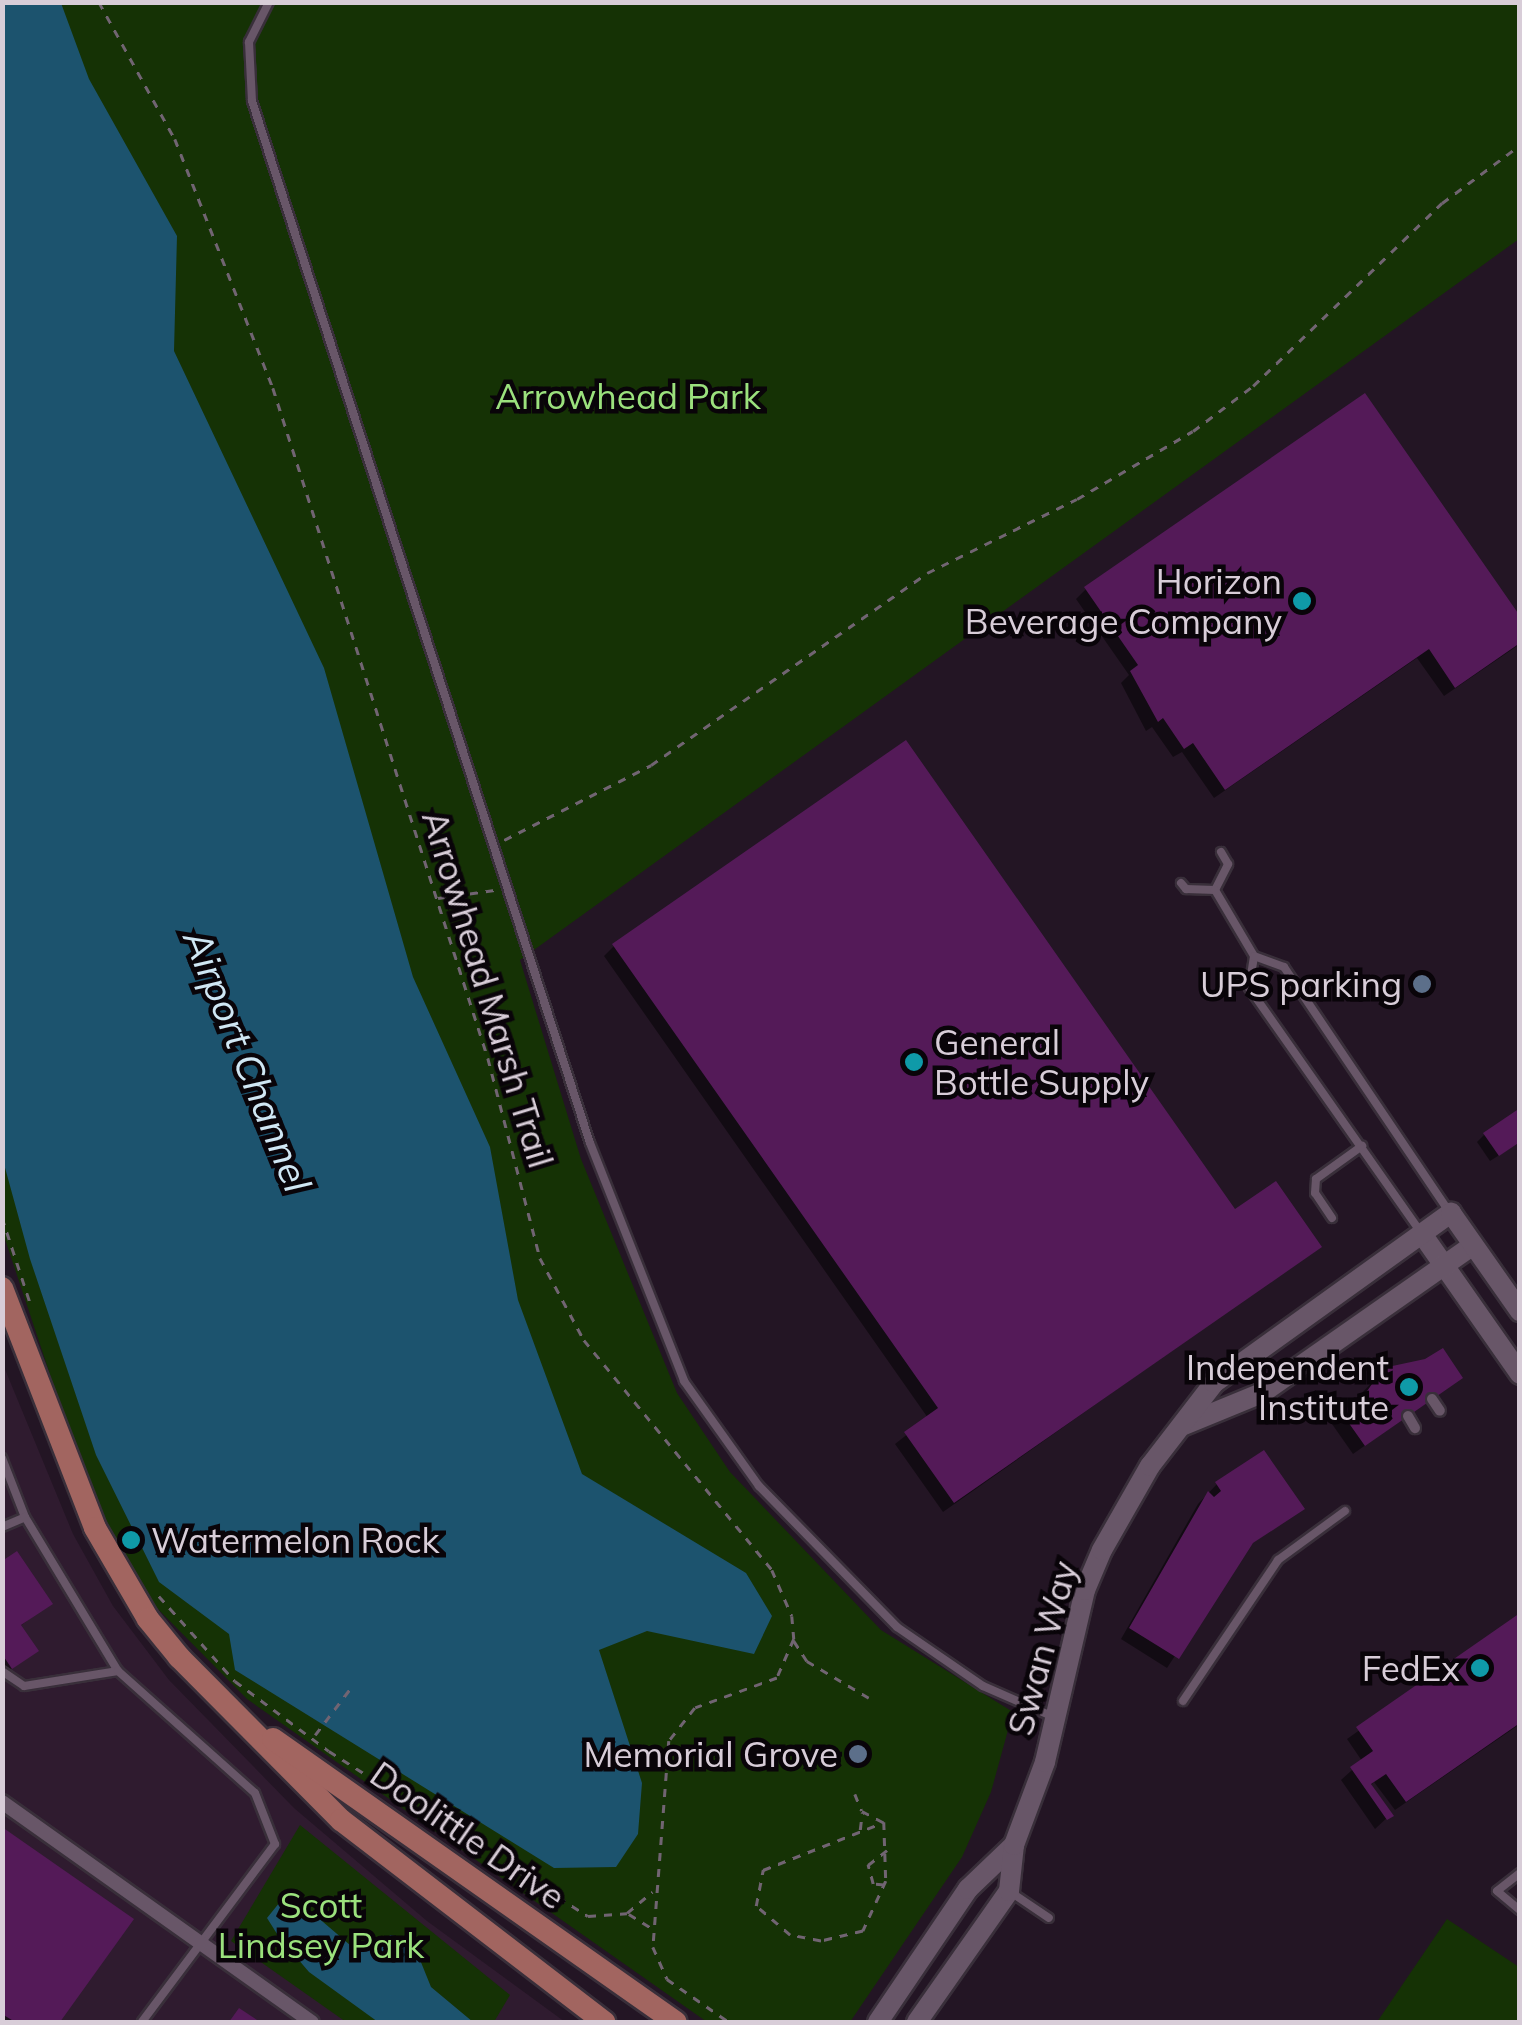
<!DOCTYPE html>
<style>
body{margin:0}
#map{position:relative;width:1522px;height:2025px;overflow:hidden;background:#231524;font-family:Mulish,sans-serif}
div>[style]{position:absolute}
.built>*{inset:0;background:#2f1b2f}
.green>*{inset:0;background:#153205}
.water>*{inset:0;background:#1c536e}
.shadow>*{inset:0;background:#0007}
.building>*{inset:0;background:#541a58}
.path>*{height:2.5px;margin-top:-1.25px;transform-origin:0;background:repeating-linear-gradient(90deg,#716472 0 8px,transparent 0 16px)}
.roads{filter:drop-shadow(2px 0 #392f3a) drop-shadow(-2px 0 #392f3a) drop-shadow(0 2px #392f3a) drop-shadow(0 -2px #392f3a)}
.service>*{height:8px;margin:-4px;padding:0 4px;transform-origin:4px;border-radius:4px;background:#685668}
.pedestrian>*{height:10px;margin:-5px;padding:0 5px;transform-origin:5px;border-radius:5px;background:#685668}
.minor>*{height:14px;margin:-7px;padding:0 7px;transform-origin:7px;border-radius:7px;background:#685668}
.secondary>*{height:20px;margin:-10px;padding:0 10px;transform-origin:10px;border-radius:10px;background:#685668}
.primary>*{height:22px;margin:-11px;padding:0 11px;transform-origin:11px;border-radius:11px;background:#a26560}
.dots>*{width:28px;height:28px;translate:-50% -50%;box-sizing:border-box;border:5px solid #090409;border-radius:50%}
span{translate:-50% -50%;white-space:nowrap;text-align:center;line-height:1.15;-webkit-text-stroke:9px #090409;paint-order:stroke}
.park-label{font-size:35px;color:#9be17d}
.poi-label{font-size:35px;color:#d8cdd8}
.right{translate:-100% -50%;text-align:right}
.left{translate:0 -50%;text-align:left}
.street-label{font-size:35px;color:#d8cdd8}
.water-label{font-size:38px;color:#d0e7f4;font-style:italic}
.frame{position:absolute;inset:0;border:5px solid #d8cdd8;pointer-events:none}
</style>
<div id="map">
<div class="built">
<div style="clip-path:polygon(2px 1362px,73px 1534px,113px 1606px,169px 1680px,294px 1808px,427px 1921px,565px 2022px,3px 2022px)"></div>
</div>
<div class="green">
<div style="clip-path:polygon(3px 3px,1519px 3px,1519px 239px,520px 960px,581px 1159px,677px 1393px,730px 1472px,881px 1630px,1013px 1712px,991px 1792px,962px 1857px,850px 2022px,707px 2022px,247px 1699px,154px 1605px,93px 1504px,3px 1233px)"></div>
<div style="clip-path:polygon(300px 1825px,510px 1995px,494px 2022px,346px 2022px,231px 1941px)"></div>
<div style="clip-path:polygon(1447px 1919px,1519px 1967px,1519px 2022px,1377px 2022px)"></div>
</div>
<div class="water">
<div style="clip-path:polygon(3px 2px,61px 3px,89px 79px,177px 236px,174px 351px,324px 668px,413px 977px,490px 1147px,518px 1300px,582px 1474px,746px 1573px,772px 1616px,754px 1654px,647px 1631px,599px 1650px,642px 1783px,638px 1834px,616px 1867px,554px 1868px,235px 1670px,229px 1634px,159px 1582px,96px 1455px,30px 1259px,4px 1164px)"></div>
<div style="clip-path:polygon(284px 1897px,295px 1898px,357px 1951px,391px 1935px,412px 1940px,431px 1987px,473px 2022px,378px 2022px,309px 1972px,279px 1937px,267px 1918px)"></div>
</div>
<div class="shadow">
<div style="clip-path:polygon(1086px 589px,1520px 620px,1520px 644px,1444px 696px,1417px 658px,1214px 798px,1182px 752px,1173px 757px,1152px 727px,1146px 731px,1121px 683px,1129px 675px,1076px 599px)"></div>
<div style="clip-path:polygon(614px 946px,1234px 1212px,1319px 1247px,943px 1512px,895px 1444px,928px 1418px,604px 956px)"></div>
<div style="clip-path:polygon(1484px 1135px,1520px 1142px,1490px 1161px,1477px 1142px)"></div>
<div style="clip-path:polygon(1384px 1370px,1460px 1378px,1353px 1454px,1332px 1424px)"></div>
<div style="clip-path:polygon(1217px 1484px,1301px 1509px,1246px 1548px,1167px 1668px,1121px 1639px,1198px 1504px)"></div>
<div style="clip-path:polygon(2px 1564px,49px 1604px,19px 1627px,35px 1651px,2px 1676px)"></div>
<div style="clip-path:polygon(1520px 1616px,1520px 1724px,1395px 1810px,1374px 1782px,1370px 1786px,1390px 1815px,1375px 1829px,1341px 1780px,1362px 1761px,1347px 1739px)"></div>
<div style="clip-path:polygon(2px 1830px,130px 1919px,57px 2022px,2px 2022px)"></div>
<div style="clip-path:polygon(398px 1951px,406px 1954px,399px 1962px,393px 1958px)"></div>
</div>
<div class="building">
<div style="clip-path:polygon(1365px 393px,1520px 616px,1520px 643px,1455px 688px,1429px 649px,1225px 790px,1193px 743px,1184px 749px,1163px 718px,1158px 722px,1130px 671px,1138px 665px,1084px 587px)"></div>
<div style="clip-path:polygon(906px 740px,1235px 1209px,1276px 1181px,1322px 1247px,954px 1503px,904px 1432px,938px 1408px,612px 944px)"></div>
<div style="clip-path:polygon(1520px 1108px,1520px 1142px,1499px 1156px,1483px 1133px)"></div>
<div style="clip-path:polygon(1443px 1348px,1463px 1378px,1365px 1446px,1341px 1412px,1363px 1397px,1383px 1368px,1425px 1359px)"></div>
<div style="clip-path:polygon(1264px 1450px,1305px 1509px,1253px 1543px,1179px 1659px,1129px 1628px,1208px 1491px,1214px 1497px,1221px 1491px,1215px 1482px)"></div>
<div style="clip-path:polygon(17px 1551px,53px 1604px,21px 1625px,39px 1651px,12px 1669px,2px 1654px,2px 1561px)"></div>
<div style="clip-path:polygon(1520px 1613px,1520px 1723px,1406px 1802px,1386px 1774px,1371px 1784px,1394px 1816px,1387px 1820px,1350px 1767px,1373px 1751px,1356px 1727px)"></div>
<div style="clip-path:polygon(2px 1827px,134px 1919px,60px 2022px,15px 2022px,2px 2014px)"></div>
<div style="clip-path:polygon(239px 2008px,260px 2022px,229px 2022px)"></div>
</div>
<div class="path">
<div style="left:99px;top:2px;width:157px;rotate:61deg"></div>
<div style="left:175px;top:139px;width:268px;rotate:68.5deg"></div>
<div style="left:273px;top:388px;width:704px;rotate:72.21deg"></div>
<div style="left:488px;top:1058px;width:207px;rotate:75.4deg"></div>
<div style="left:540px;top:1258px;width:93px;rotate:61.8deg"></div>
<div style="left:584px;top:1340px;width:297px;rotate:50.7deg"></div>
<div style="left:772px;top:1570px;width:50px;rotate:66.5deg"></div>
<div style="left:792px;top:1616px;width:23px;rotate:85deg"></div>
<div style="left:794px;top:1639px;width:43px;rotate:113.6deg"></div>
<div style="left:777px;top:1678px;width:87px;rotate:159.9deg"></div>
<div style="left:695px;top:1708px;width:42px;rotate:128.2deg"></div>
<div style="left:669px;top:1741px;width:207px;rotate:94.4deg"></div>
<div style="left:653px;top:1947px;width:35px;rotate:66deg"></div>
<div style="left:667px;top:1979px;width:75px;rotate:34.7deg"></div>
<div style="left:504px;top:840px;width:165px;rotate:-27deg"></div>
<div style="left:651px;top:765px;width:336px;rotate:-34.8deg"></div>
<div style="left:927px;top:573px;width:167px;rotate:-26.3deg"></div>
<div style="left:1077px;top:499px;width:134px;rotate:-30.4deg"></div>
<div style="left:1193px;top:431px;width:75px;rotate:-36.9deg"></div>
<div style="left:1253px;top:386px;width:263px;rotate:-44.1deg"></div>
<div style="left:1442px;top:203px;width:97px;rotate:-36.6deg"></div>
<div style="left:438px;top:898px;width:57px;rotate:-8.1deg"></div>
<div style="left:2px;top:1217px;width:89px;rotate:71.8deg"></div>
<div style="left:159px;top:1596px;width:114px;rotate:48.2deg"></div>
<div style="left:235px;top:1681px;width:117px;rotate:36.7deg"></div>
<div style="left:329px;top:1751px;width:307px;rotate:32.5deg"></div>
<div style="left:588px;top:1916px;width:39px;rotate:-4deg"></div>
<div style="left:627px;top:1913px;width:33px;rotate:-40deg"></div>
<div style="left:794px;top:1641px;width:24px;rotate:57deg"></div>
<div style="left:807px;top:1661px;width:72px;rotate:30.8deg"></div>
<div style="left:315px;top:1735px;width:63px;rotate:-52.8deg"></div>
<div style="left:855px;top:1794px;width:18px;rotate:68deg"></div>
<div style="left:862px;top:1811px;width:24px;rotate:28deg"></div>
<div style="left:884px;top:1822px;width:59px;rotate:88.1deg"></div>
<div style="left:886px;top:1881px;width:55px;rotate:114.7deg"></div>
<div style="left:863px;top:1931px;width:43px;rotate:166.6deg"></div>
<div style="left:821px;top:1941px;width:32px;rotate:-169deg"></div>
<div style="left:790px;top:1935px;width:45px;rotate:-139.5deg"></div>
<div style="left:756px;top:1906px;width:37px;rotate:-79deg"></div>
<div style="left:763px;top:1870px;width:130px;rotate:-21.6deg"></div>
<div style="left:860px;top:1830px;width:17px;rotate:-83deg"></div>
<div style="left:884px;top:1885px;width:11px;rotate:-175deg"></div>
<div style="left:873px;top:1884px;width:20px;rotate:-105deg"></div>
<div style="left:868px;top:1865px;width:24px;rotate:-38deg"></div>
<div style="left:629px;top:1914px;width:26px;rotate:32deg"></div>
</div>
<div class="roads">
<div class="service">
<div style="left:269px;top:2px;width:45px;rotate:116.6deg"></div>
<div style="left:249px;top:42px;width:59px;rotate:87.1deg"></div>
<div style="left:252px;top:101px;width:1095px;rotate:72.03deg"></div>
<div style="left:590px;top:1143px;width:256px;rotate:68.4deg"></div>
<div style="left:684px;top:1381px;width:129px;rotate:54.5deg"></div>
<div style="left:759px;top:1486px;width:197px;rotate:45.6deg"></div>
<div style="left:897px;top:1627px;width:104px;rotate:34.5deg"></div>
<div style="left:983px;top:1686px;width:77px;rotate:23.6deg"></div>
<div style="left:1181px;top:883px;width:8px;rotate:50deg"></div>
<div style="left:1186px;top:889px;width:29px;rotate:2deg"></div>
<div style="left:1215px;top:890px;width:29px;rotate:-63deg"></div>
<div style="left:1228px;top:864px;width:14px;rotate:-120deg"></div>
<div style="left:1215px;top:890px;width:77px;rotate:59.4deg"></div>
<div style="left:1332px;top:1218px;width:30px;rotate:-124deg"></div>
<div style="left:1315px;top:1193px;width:14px;rotate:-86deg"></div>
<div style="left:1316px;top:1179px;width:57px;rotate:-35.7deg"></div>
<div style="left:1422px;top:1234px;width:301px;rotate:-125.1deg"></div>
<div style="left:1249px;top:988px;width:32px;rotate:-81deg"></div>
<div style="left:1254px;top:956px;width:32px;rotate:20deg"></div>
<div style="left:1284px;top:967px;width:295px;rotate:56deg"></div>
<div style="left:2px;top:1458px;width:63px;rotate:68.7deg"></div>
<div style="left:2px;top:1527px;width:25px;rotate:-23deg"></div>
<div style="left:25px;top:1517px;width:180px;rotate:58.9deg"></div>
<div style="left:118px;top:1671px;width:95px;rotate:170.9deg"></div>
<div style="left:24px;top:1686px;width:27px;rotate:-146deg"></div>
<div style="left:118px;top:1671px;width:183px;rotate:41.7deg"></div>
<div style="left:255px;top:1793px;width:55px;rotate:68.6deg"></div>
<div style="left:275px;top:1844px;width:222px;rotate:126.8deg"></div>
<div style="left:1183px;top:1701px;width:170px;rotate:-56deg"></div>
<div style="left:1278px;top:1560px;width:83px;rotate:-36.2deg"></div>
<div style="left:1520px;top:1873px;width:29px;rotate:142deg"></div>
<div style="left:1497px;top:1891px;width:30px;rotate:40deg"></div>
<div style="left:1009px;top:1891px;width:48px;rotate:34deg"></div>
</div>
<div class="pedestrian">
<div style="left:1432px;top:1399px;width:14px;rotate:56deg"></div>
<div style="left:1408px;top:1416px;width:14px;rotate:60deg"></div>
</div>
<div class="minor">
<div style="left:2px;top:1802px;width:380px;rotate:35.4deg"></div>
</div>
<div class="secondary">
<div style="left:1422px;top:1234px;width:171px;rotate:55deg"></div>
<div style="left:1184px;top:1425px;width:84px;rotate:-22.3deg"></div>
<div style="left:1262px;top:1393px;width:256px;rotate:-35deg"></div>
<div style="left:878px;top:2022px;width:161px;rotate:-55.9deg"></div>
<div style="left:968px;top:1889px;width:64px;rotate:-43.7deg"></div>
<div style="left:917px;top:2022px;width:160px;rotate:-54.9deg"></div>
<div style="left:1009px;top:1891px;width:46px;rotate:-83.8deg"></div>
<div style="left:1014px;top:1845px;width:89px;rotate:-69.5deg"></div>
<div style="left:1045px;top:1762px;width:177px;rotate:-76.9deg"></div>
<div style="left:1085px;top:1590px;width:43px;rotate:-67deg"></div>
<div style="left:1102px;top:1550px;width:97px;rotate:-60.3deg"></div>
<div style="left:1150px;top:1466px;width:105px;rotate:-52.4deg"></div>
<div style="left:1214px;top:1383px;width:292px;rotate:-35.7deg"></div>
<div style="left:1451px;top:1213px;width:120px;rotate:54.9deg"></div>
</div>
<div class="primary">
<div style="left:2px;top:1288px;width:257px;rotate:68.8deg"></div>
<div style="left:95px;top:1528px;width:105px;rotate:59.8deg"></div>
<div style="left:148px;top:1619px;width:49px;rotate:50.8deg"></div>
<div style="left:179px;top:1657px;width:230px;rotate:45.2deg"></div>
<div style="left:341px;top:1820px;width:332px;rotate:37.5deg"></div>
<div style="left:273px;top:1739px;width:492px;rotate:35.1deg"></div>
</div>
</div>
<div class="dots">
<div style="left:1302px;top:601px;background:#0f9aa8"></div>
<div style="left:1422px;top:984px;background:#5c6f8a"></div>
<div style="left:914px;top:1062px;background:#0f9aa8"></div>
<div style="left:1409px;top:1387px;background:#0f9aa8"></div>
<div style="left:131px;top:1540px;background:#0f9aa8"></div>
<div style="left:1480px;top:1668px;background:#0f9aa8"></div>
<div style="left:858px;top:1754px;background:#5c6f8a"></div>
</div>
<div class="park-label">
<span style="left:628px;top:396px">Arrowhead Park</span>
<span style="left:321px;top:1925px">Scott<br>Lindsey Park</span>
</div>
<div class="poi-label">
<span class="right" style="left:1282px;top:601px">Horizon<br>Beverage Company</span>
<span class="right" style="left:1402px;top:984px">UPS parking</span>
<span class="left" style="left:934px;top:1062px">General<br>Bottle Supply</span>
<span class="right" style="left:1389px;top:1387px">Independent<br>Institute</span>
<span class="left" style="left:151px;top:1540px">Watermelon Rock</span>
<span class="right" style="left:1460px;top:1668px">FedEx</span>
<span class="right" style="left:838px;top:1754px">Memorial Grove</span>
</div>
<div class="street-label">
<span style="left:488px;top:989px;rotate:73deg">Arrowhead Marsh Trail</span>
<span style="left:1042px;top:1648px;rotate:-75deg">Swan Way</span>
<span style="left:468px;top:1835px;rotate:35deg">Doolittle Drive</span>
</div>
<div class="water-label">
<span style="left:247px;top:1061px;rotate:68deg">Airport Channel</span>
</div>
<div class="frame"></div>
</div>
